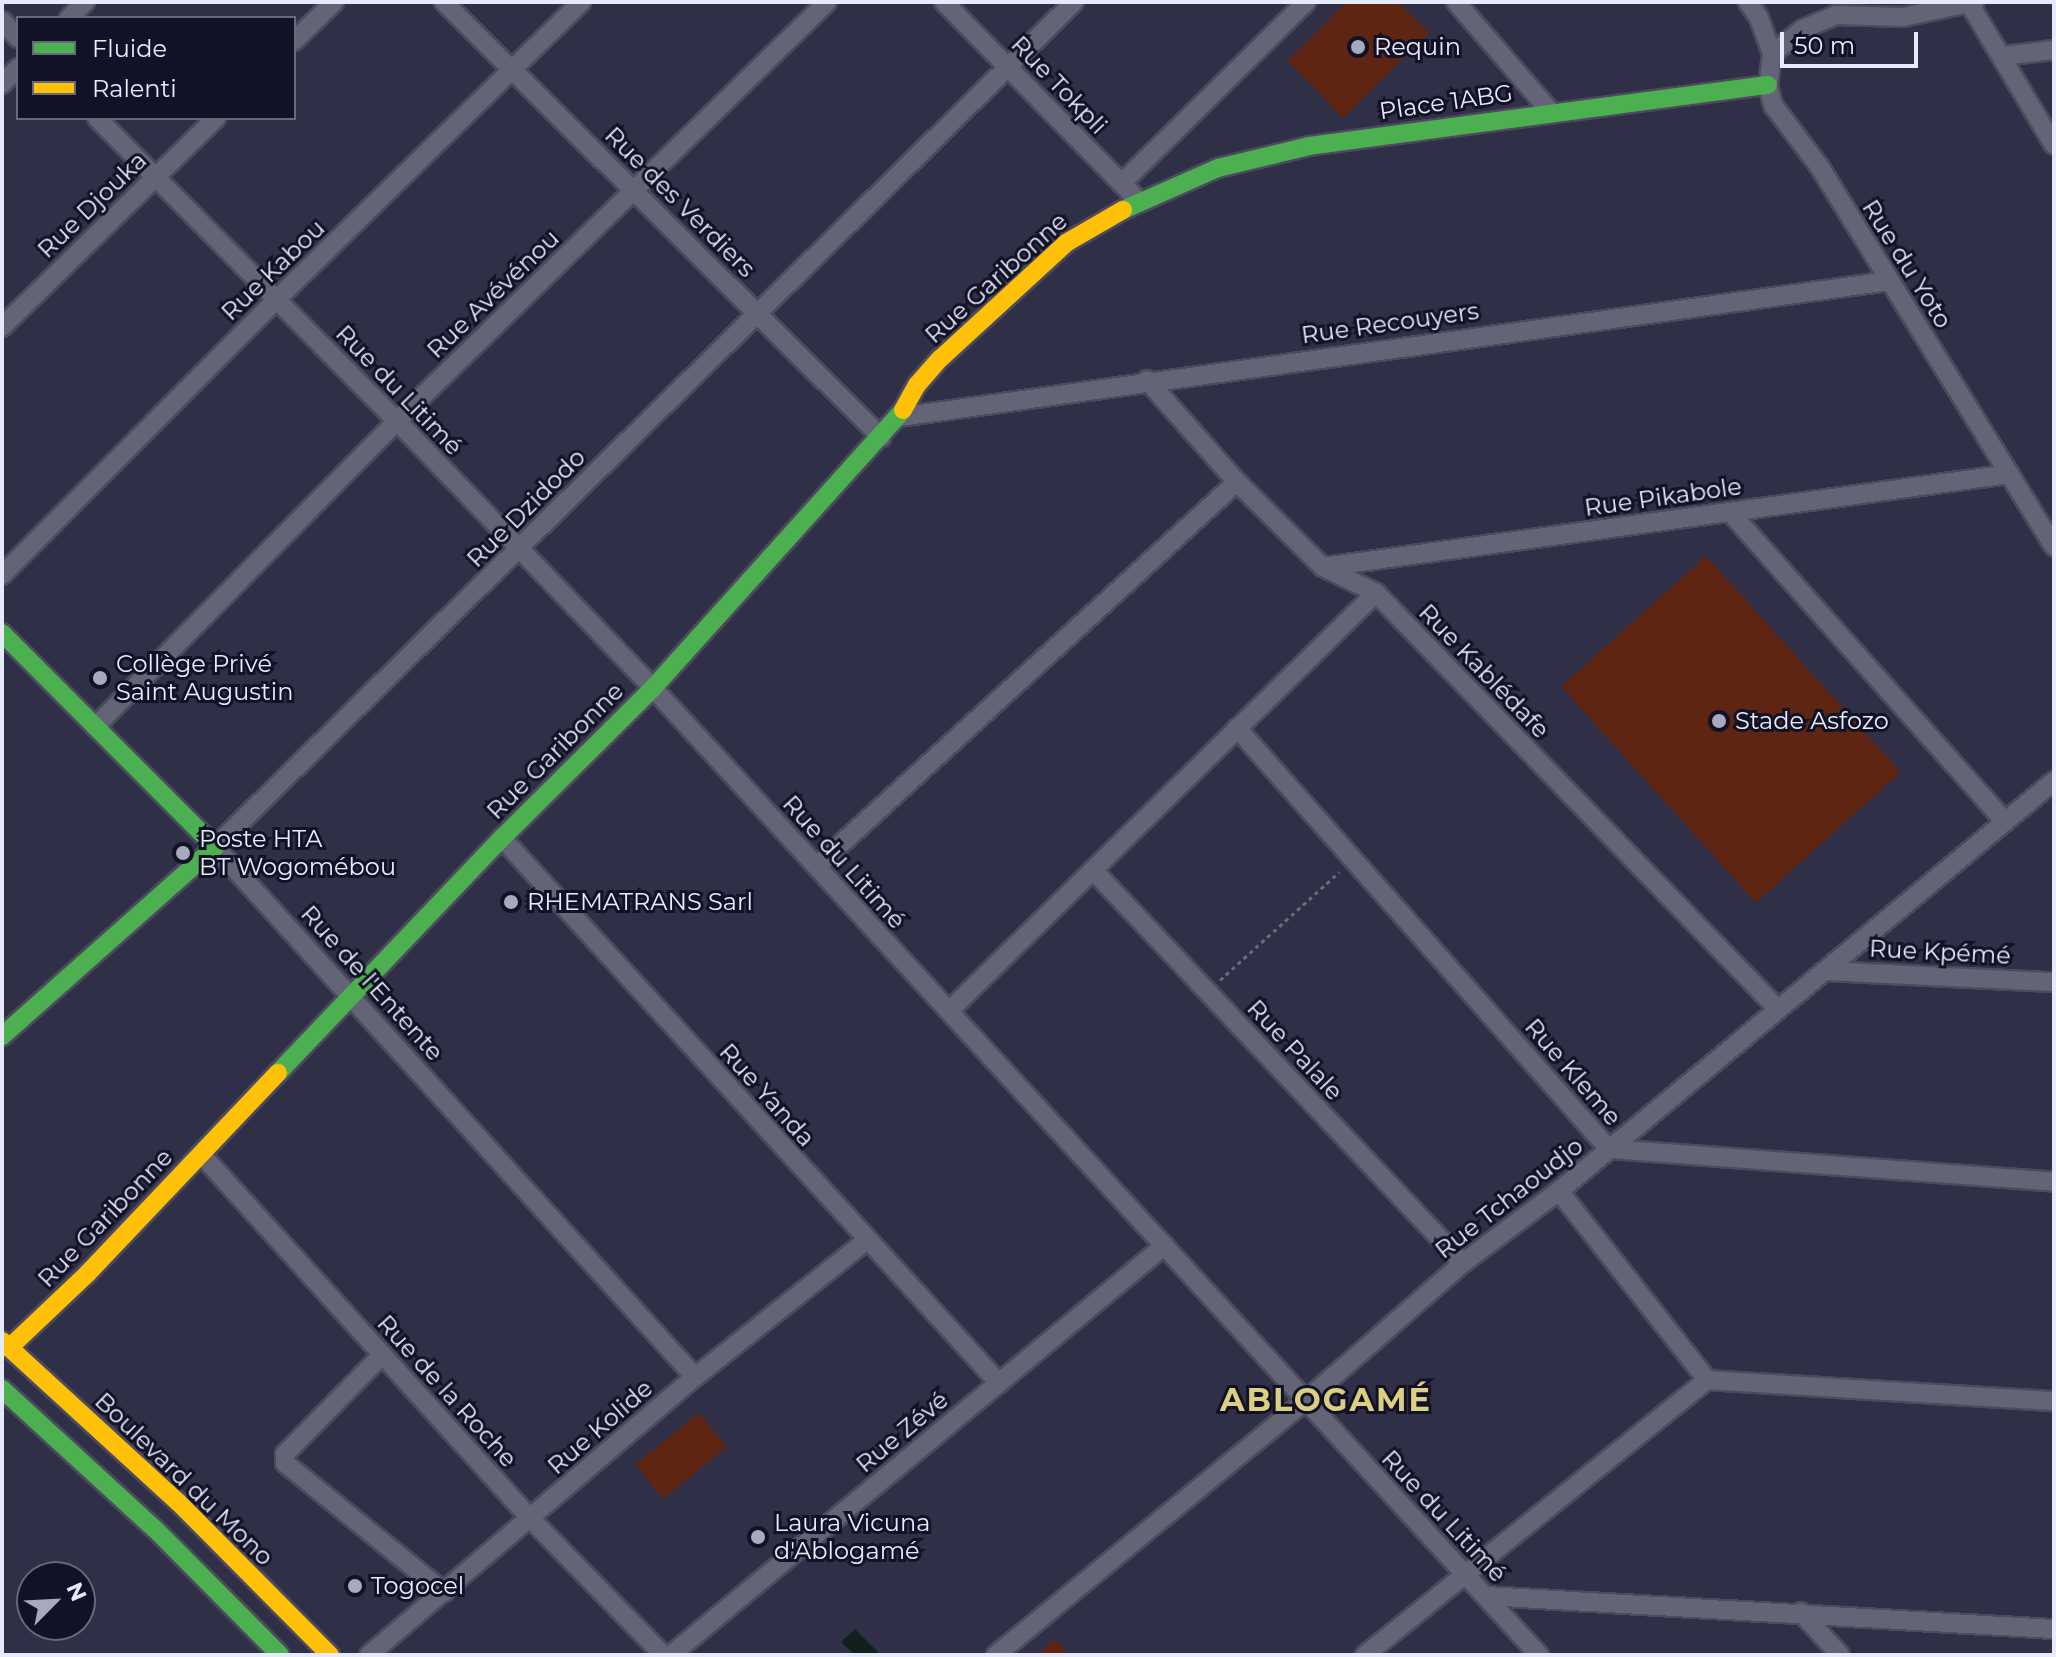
<!DOCTYPE html>
<meta charset="utf-8">
<style>
body{margin:0}
#map{position:relative;width:2056px;height:1657px;overflow:hidden;background:#2f2f47;font-family:Montserrat,sans-serif}
div>[style]{position:absolute}
.green>*{inset:0;background:#5d2512;transform-origin:0 0}
.water>*{inset:0;background:#0f211a}
.path>*{height:3px;margin-top:-1.5px;transform-origin:0;background:repeating-linear-gradient(90deg,#6a6b7c 0 4px,transparent 0 8px)}
.roads{filter:drop-shadow(2px 0 #4b4b5d) drop-shadow(-2px 0 #4b4b5d) drop-shadow(0 2px #4b4b5d) drop-shadow(0 -2px #4b4b5d)}
.street>*{height:18px;margin:-9px;padding:0 9px;transform-origin:9px;border-radius:9px;background:#636476}
.fast>*{height:18px;margin:-9px;padding:0 9px;transform-origin:9px;border-radius:9px;background:#4caf50}
.slow>*{height:18px;margin:-9px;padding:0 9px;transform-origin:9px;border-radius:9px;background:#ffc107}
.dots>*{width:22px;height:22px;translate:-50% -50%;box-sizing:border-box;border:4px solid #111225;border-radius:50%}
span{translate:-50% -50%;white-space:nowrap;text-align:center;line-height:1.15;-webkit-text-stroke:6px #111225;paint-order:stroke}
.poi-label{font-size:24px;color:#e7eafb}
.left{translate:0 -50%;text-align:left}
.street-label{font-size:24px;color:#e7eafb}
.district-label{font-size:32px;color:#dccf81;font-weight:700;letter-spacing:2px}
.frame{position:absolute;inset:0;border:4px solid #e7eafb;pointer-events:none}
.legend{position:absolute;left:16px;top:16px;width:280px;height:104px;box-sizing:border-box;background:#111225;border:2px solid #67687b;margin:0;padding:10px 14px;list-style:none;font-size:24px;color:#e7eafb}
.legend li{display:flex;align-items:center;gap:16px;height:40px}
.legend b{width:40px;border:2px solid #67687b}
.north{position:absolute;left:16px;top:1561px;width:80px;height:80px;box-sizing:border-box;background:#111225;border:2px solid #67687b;border-radius:50%;rotate:66deg;font-size:22px;font-weight:700;line-height:32px;text-align:center;color:#e7eafb}
.north::after{content:'';display:block;margin:auto;width:28px;height:36px;background:#a7a9bc;clip-path:polygon(50% 0,100% 100%,50% 72%,0 100%)}
.scale{position:absolute;left:1780px;top:32px;width:138px;height:36px;box-sizing:border-box;border:4px solid #e7eafb;border-top:0;padding-left:10px;font-size:24px;line-height:28px;white-space:nowrap;color:#e7eafb;-webkit-text-stroke:6px #111225;paint-order:stroke}
</style>
<div id="map">
<div class="green">
<div style="clip-path:polygon(1346px 2px,1398px 2px,1429px 33px,1343px 118px,1287px 61px)"></div>
<div style="left:1706px;top:556px;width:291px;height:195px;rotate:48deg"></div>
<div style="left:699px;top:1413px;width:44px;height:82px;rotate:51deg"></div>
<div style="clip-path:polygon(1055px 1639px,1068px 1655px,1037px 1655px)"></div>
</div>
<div class="water">
<div style="clip-path:polygon(855px 1629px,878px 1652px,875px 1655px,855px 1655px,841px 1642px)"></div>
</div>
<div class="path">
<div style="left:1220px;top:980px;width:161px;rotate:-42.2deg"></div>
</div>
<div class="roads">
<div class="street">
<div style="left:444px;top:2px;width:617px;rotate:44.87deg"></div>
<div style="left:944px;top:2px;width:279px;rotate:45.6deg"></div>
<div style="left:1456px;top:2px;width:145px;rotate:49.2deg"></div>
<div style="left:1748px;top:2px;width:19px;rotate:55deg"></div>
<div style="left:1759px;top:18px;width:38px;rotate:70deg"></div>
<div style="left:1772px;top:54px;width:31px;rotate:97deg"></div>
<div style="left:1768px;top:85px;width:21px;rotate:76deg"></div>
<div style="left:1773px;top:105px;width:76px;rotate:53deg"></div>
<div style="left:1819px;top:166px;width:447px;rotate:58.3deg"></div>
<div style="left:1969px;top:3px;width:165px;rotate:59.1deg"></div>
<div style="left:69px;top:18px;width:23px;rotate:-45deg"></div>
<div style="left:2px;top:21px;width:23px;rotate:47deg"></div>
<div style="left:294px;top:41px;width:56px;rotate:-44.3deg"></div>
<div style="left:1772px;top:54px;width:40px;rotate:-39deg"></div>
<div style="left:1803px;top:29px;width:36px;rotate:-23deg"></div>
<div style="left:1836px;top:15px;width:67px;rotate:1.7deg"></div>
<div style="left:1903px;top:17px;width:73px;rotate:-11.9deg"></div>
<div style="left:2002px;top:56px;width:52px;rotate:-6.6deg"></div>
<div style="left:2px;top:84px;width:23px;rotate:-45deg"></div>
<div style="left:97px;top:118px;width:426px;rotate:45.3deg"></div>
<div style="left:397px;top:421px;width:370px;rotate:46.2deg"></div>
<div style="left:653px;top:688px;width:1312px;rotate:47.5deg"></div>
<div style="left:1122px;top:183px;width:258px;rotate:-44.5deg"></div>
<div style="left:2px;top:327px;width:299px;rotate:-44.3deg"></div>
<div style="left:1147px;top:380px;width:136px;rotate:48.6deg"></div>
<div style="left:1237px;top:482px;width:121px;rotate:44.7deg"></div>
<div style="left:1323px;top:567px;width:59px;rotate:26.1deg"></div>
<div style="left:1376px;top:593px;width:577px;rotate:45.98deg"></div>
<div style="left:899px;top:417px;width:999px;rotate:-7.82deg"></div>
<div style="left:1730px;top:512px;width:413px;rotate:48.4deg"></div>
<div style="left:1323px;top:567px;width:693px;rotate:-7.71deg"></div>
<div style="left:2px;top:575px;width:390px;rotate:-45.1deg"></div>
<div style="left:277px;top:299px;width:425px;rotate:-44.3deg"></div>
<div style="left:95px;top:727px;width:430px;rotate:-45.4deg"></div>
<div style="left:397px;top:421px;width:600px;rotate:-44.26deg"></div>
<div style="left:1237px;top:728px;width:562px;rotate:48.54deg"></div>
<div style="left:1609px;top:1149px;width:446px;rotate:4.2deg"></div>
<div style="left:502px;top:838px;width:738px;rotate:47.64deg"></div>
<div style="left:817px;top:866px;width:569px;rotate:-42.44deg"></div>
<div style="left:1093px;top:870px;width:540px;rotate:46.73deg"></div>
<div style="left:1825px;top:971px;width:229px;rotate:2.8deg"></div>
<div style="left:949px;top:1011px;width:598px;rotate:-44.39deg"></div>
<div style="left:201px;top:1154px;width:491px;rotate:47.9deg"></div>
<div style="left:530px;top:1518px;width:191px;rotate:45.8deg"></div>
<div style="left:1559px;top:1191px;width:240px;rotate:51.9deg"></div>
<div style="left:382px;top:1355px;width:139px;rotate:134.4deg"></div>
<div style="left:285px;top:1454px;width:9px;rotate:90deg"></div>
<div style="left:285px;top:1463px;width:205px;rotate:39.1deg"></div>
<div style="left:695px;top:1377px;width:715px;rotate:-132.17deg"></div>
<div style="left:215px;top:847px;width:1205px;rotate:-44.53deg"></div>
<div style="left:1486px;top:1596px;width:569px;rotate:3.33deg"></div>
<div style="left:1801px;top:1612px;width:58px;rotate:47.8deg"></div>
<div style="left:369px;top:1655px;width:428px;rotate:-40.5deg"></div>
<div style="left:695px;top:1377px;width:218px;rotate:-38.5deg"></div>
<div style="left:671px;top:1655px;width:641px;rotate:-39.68deg"></div>
<div style="left:996px;top:1655px;width:399px;rotate:-39.4deg"></div>
<div style="left:1304px;top:1402px;width:211px;rotate:-41.2deg"></div>
<div style="left:1463px;top:1263px;width:120px;rotate:-36.9deg"></div>
<div style="left:1559px;top:1191px;width:643px;rotate:-39.63deg"></div>
<div style="left:1365px;top:1655px;width:439px;rotate:-38.8deg"></div>
<div style="left:1707px;top:1380px;width:348px;rotate:3.5deg"></div>
</div>
<div class="fast">
<div style="left:1123px;top:210px;width:104px;rotate:-23.9deg"></div>
<div style="left:1218px;top:168px;width:94px;rotate:-13.6deg"></div>
<div style="left:1309px;top:146px;width:463px;rotate:-7.6deg"></div>
<div style="left:2px;top:633px;width:302px;rotate:45.1deg"></div>
<div style="left:215px;top:847px;width:285px;rotate:138.4deg"></div>
<div style="left:278px;top:1073px;width:325px;rotate:-46.4deg"></div>
<div style="left:502px;top:838px;width:213px;rotate:-44.8deg"></div>
<div style="left:653px;top:688px;width:374px;rotate:-48deg"></div>
<div style="left:2px;top:1389px;width:207px;rotate:42.5deg"></div>
<div style="left:155px;top:1529px;width:177px;rotate:45.2deg"></div>
</div>
<div class="slow">
<div style="left:903px;top:410px;width:29px;rotate:-61deg"></div>
<div style="left:917px;top:385px;width:35px;rotate:-49deg"></div>
<div style="left:940px;top:359px;width:171px;rotate:-42.6deg"></div>
<div style="left:1066px;top:243px;width:66px;rotate:-30.1deg"></div>
<div style="left:2px;top:1341px;width:239px;rotate:42.5deg"></div>
<div style="left:178px;top:1502px;width:216px;rotate:45.2deg"></div>
<div style="left:9px;top:1348px;width:109px;rotate:-43.5deg"></div>
<div style="left:88px;top:1273px;width:276px;rotate:-46.5deg"></div>
</div>
</div>
<div class="dots">
<div style="left:1358px;top:47px;background:#a7a9bc"></div>
<div style="left:100px;top:678px;background:#a7a9bc"></div>
<div style="left:1719px;top:721px;background:#a7a9bc"></div>
<div style="left:183px;top:853px;background:#a7a9bc"></div>
<div style="left:511px;top:902px;background:#a7a9bc"></div>
<div style="left:758px;top:1537px;background:#a7a9bc"></div>
<div style="left:355px;top:1586px;background:#a7a9bc"></div>
</div>
<div class="poi-label">
<span class="left" style="left:1374px;top:47px">Requin</span>
<span class="left" style="left:116px;top:678px">Collège Privé<br>Saint Augustin</span>
<span class="left" style="left:1735px;top:721px">Stade Asfozo</span>
<span class="left" style="left:199px;top:853px">Poste HTA<br>BT Wogomébou</span>
<span class="left" style="left:527px;top:902px">RHEMATRANS Sarl</span>
<span class="left" style="left:774px;top:1537px">Laura Vicuna<br>d'Ablogamé</span>
<span class="left" style="left:371px;top:1586px">Togocel</span>
</div>
<div class="street-label">
<span style="left:1059px;top:85px;rotate:46deg">Rue Tokpli</span>
<span style="left:1446px;top:102px;rotate:-8deg">Place 1ABG</span>
<span style="left:680px;top:202px;rotate:45deg">Rue des Verdiers</span>
<span style="left:92px;top:205px;rotate:-44deg">Rue Djouka</span>
<span style="left:1907px;top:264px;rotate:58deg">Rue du Yoto</span>
<span style="left:273px;top:270px;rotate:-44deg">Rue Kabou</span>
<span style="left:996px;top:278px;rotate:-42deg">Rue Garibonne</span>
<span style="left:493px;top:294px;rotate:-44deg">Rue Avévénou</span>
<span style="left:1390px;top:323px;rotate:-8deg">Rue Recouyers</span>
<span style="left:399px;top:390px;rotate:46deg">Rue du Litimé</span>
<span style="left:1663px;top:497px;rotate:-8deg">Rue Pikabole</span>
<span style="left:526px;top:508px;rotate:-45deg">Rue Dzidodo</span>
<span style="left:1484px;top:671px;rotate:46deg">Rue Kablédafe</span>
<span style="left:555px;top:751px;rotate:-45deg">Rue Garibonne</span>
<span style="left:844px;top:862px;rotate:48deg">Rue du Litimé</span>
<span style="left:1940px;top:952px;rotate:3deg">Rue Kpémé</span>
<span style="left:372px;top:983px;rotate:48deg">Rue de l'Entente</span>
<span style="left:1295px;top:1050px;rotate:47deg">Rue Palale</span>
<span style="left:1573px;top:1072px;rotate:49deg">Rue Kleme</span>
<span style="left:767px;top:1095px;rotate:48deg">Rue Yanda</span>
<span style="left:1509px;top:1198px;rotate:-38deg">Rue Tchaoudjo</span>
<span style="left:105px;top:1218px;rotate:-46deg">Rue Garibonne</span>
<span style="left:447px;top:1391px;rotate:48deg">Rue de la Roche</span>
<span style="left:600px;top:1427px;rotate:-41deg">Rue Kolide</span>
<span style="left:902px;top:1432px;rotate:-40deg">Rue Zévé</span>
<span style="left:184px;top:1479px;rotate:44deg">Boulevard du Mono</span>
<span style="left:1444px;top:1516px;rotate:47deg">Rue du Litimé</span>
</div>
<div class="district-label">
<span style="left:1326px;top:1400px">ABLOGAMÉ</span>
</div>
<div class="frame"></div>
<ul class="legend">
<li><b style="height:10px;background:#4caf50"></b>Fluide</li>
<li><b style="height:10px;background:#ffc107"></b>Ralenti</li>
</ul>
<div class="north">N</div>
<div class="scale">50 m</div>
</div>
